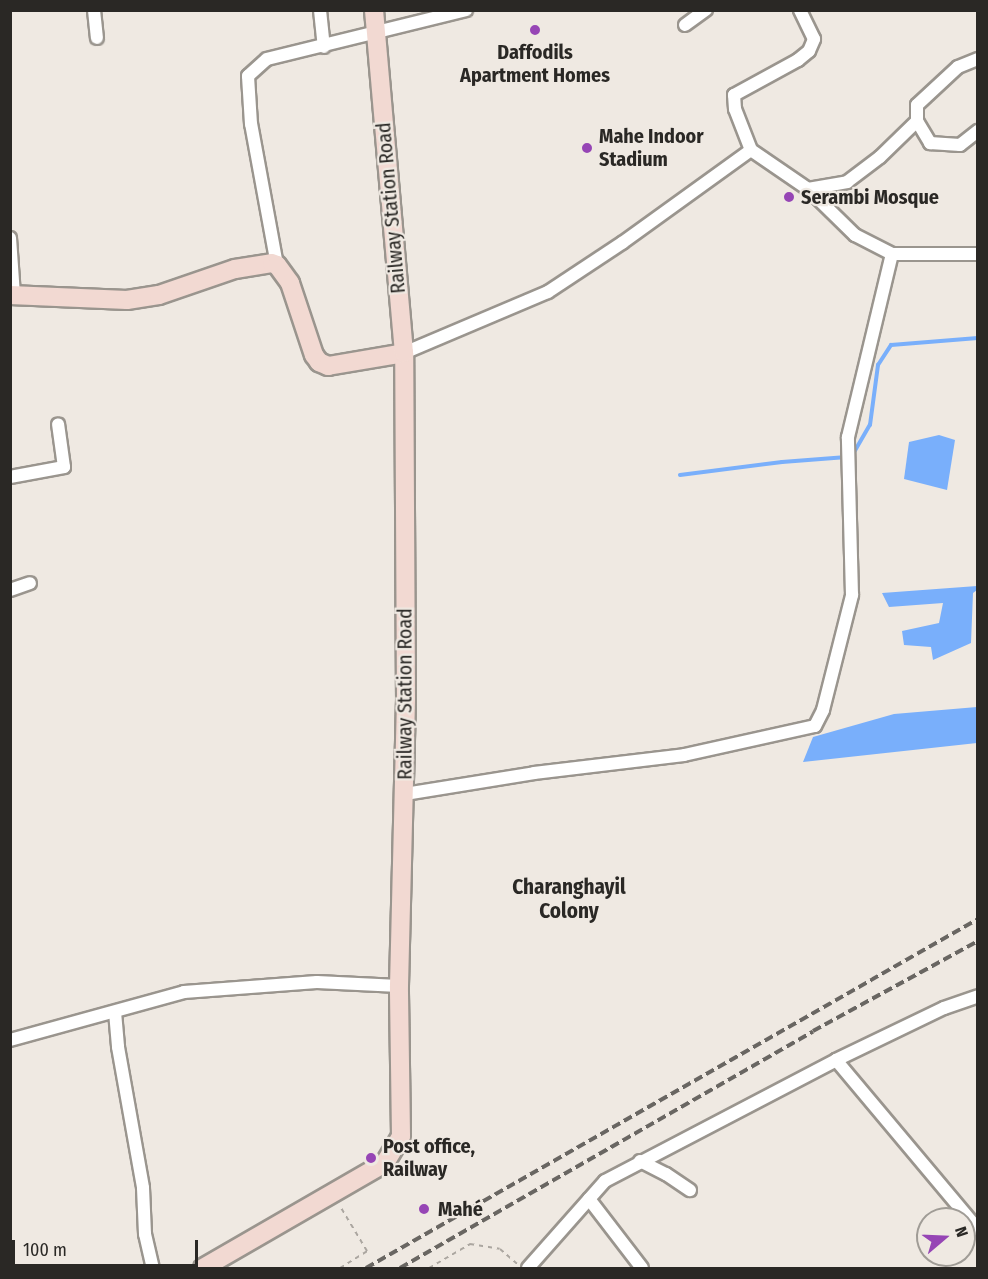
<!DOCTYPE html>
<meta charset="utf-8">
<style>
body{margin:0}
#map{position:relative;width:988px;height:1279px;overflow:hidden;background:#efe9e2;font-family:"Fira Sans Condensed",sans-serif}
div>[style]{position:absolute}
.water>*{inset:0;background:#79affb}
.stream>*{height:4px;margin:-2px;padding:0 2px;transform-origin:2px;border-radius:2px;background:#79affb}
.path>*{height:2px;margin-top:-1px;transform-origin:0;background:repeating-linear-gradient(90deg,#aba6a0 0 4.5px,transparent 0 9px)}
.roads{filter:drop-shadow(2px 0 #9a958e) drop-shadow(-2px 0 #9a958e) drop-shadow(0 2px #9a958e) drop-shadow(0 -2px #9a958e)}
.street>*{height:12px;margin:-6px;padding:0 6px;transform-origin:6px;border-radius:6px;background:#fff}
.secondary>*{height:18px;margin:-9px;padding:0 9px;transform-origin:9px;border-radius:9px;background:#f2d9d2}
.rail>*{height:4px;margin-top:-2px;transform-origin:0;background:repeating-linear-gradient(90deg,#696662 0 9px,transparent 0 13.5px)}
.dots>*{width:16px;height:16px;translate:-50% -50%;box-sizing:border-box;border:3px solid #efe9e2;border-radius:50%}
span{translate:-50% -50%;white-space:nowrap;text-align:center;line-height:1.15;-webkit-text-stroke:4.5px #efe9e2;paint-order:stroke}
.poi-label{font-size:20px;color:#2a2825;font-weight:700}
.left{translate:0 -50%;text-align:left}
.street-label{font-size:20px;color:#2a2825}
.neighbourhood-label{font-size:21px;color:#2a2825;font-weight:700}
.frame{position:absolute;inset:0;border:12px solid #2a2825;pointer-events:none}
.north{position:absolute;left:916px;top:1207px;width:60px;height:60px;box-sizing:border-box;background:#efe9e2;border:2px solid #a09c96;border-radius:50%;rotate:71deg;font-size:16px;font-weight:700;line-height:24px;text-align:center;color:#2a2825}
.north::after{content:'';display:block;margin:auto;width:21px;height:27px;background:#9645b5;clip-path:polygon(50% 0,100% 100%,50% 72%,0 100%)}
.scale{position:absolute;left:12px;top:1240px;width:186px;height:27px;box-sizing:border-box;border:3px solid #2a2825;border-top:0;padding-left:8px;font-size:18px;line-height:21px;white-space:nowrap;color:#2a2825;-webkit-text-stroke:4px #efe9e2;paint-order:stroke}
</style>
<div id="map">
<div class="water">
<div style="clip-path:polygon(939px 435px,955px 440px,947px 490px,904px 479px,909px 442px)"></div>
<div style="clip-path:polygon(977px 586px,977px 590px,973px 593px,971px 643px,933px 660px,931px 647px,904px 645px,902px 631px,939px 623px,943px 603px,889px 607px,882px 593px)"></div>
<div style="clip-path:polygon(977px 707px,977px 743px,803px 762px,813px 737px,894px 714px)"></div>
</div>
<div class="stream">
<div style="left:853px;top:454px;width:34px;rotate:-60deg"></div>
<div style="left:870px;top:425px;width:61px;rotate:-82.4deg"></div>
<div style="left:878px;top:365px;width:24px;rotate:-57deg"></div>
<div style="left:891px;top:345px;width:87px;rotate:-4.6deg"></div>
<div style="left:680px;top:475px;width:103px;rotate:-7.3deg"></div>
<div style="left:782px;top:462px;width:65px;rotate:-4.4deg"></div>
</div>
<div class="path">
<div style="left:340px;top:1268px;width:32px;rotate:-32deg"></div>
<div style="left:367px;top:1251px;width:52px;rotate:-121deg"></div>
<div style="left:429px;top:1268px;width:48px;rotate:-30.3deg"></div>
<div style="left:470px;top:1244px;width:30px;rotate:9deg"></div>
<div style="left:500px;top:1249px;width:23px;rotate:41deg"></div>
</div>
<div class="roads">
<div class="street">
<div style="left:94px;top:10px;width:28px;rotate:84deg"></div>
<div style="left:320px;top:10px;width:37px;rotate:84deg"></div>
<div style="left:685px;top:25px;width:26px;rotate:-36deg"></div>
<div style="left:917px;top:121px;width:16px;rotate:-90deg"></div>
<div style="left:917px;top:105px;width:56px;rotate:-42.8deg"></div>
<div style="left:958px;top:67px;width:22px;rotate:-22deg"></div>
<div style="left:751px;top:150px;width:44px;rotate:-111.3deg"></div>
<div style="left:735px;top:109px;width:14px;rotate:-94deg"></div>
<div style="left:734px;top:95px;width:73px;rotate:-28.7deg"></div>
<div style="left:798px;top:60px;width:14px;rotate:-39deg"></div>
<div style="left:809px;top:51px;width:13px;rotate:-67deg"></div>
<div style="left:814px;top:39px;width:32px;rotate:-116deg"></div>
<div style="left:808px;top:189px;width:40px;rotate:-10deg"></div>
<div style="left:847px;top:182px;width:41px;rotate:-37.1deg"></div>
<div style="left:880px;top:157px;width:52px;rotate:-44.2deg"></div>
<div style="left:917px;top:121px;width:26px;rotate:59deg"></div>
<div style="left:930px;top:143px;width:30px;rotate:4deg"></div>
<div style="left:960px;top:145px;width:23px;rotate:-38deg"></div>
<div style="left:10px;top:238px;width:57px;rotate:86deg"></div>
<div style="left:277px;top:265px;width:143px;rotate:-100.4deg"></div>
<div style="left:251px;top:124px;width:48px;rotate:-93.6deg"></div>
<div style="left:248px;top:76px;width:25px;rotate:-42deg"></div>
<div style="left:267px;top:59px;width:205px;rotate:-13.8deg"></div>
<div style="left:404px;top:353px;width:156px;rotate:-23deg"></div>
<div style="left:548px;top:292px;width:89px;rotate:-33.5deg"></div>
<div style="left:622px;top:243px;width:159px;rotate:-35.8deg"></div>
<div style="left:751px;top:150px;width:69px;rotate:34.4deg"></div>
<div style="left:808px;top:189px;width:66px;rotate:44.4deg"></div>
<div style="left:855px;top:235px;width:42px;rotate:27.2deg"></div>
<div style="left:892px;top:254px;width:86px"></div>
<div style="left:10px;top:477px;width:55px;rotate:-10.5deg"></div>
<div style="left:64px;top:467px;width:43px;rotate:-97.9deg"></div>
<div style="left:10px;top:590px;width:21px;rotate:-19deg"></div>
<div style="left:405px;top:794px;width:131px;rotate:-9.2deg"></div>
<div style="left:534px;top:773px;width:151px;rotate:-6.8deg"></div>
<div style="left:684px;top:755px;width:134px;rotate:-12.5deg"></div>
<div style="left:815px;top:726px;width:18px;rotate:-63deg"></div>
<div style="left:823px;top:710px;width:119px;rotate:-75.8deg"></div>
<div style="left:852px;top:595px;width:158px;rotate:-91.5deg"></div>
<div style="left:848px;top:437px;width:188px;rotate:-76.5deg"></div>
<div style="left:115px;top:1012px;width:35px;rotate:85deg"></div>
<div style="left:118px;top:1047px;width:143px;rotate:79.9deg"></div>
<div style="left:143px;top:1188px;width:46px;rotate:87.5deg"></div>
<div style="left:145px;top:1234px;width:35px;rotate:77deg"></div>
<div style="left:10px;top:1040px;width:180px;rotate:-15.4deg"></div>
<div style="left:184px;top:992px;width:133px;rotate:-4.3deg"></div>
<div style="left:317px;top:982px;width:82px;rotate:2.8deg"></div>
<div style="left:836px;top:1060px;width:120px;rotate:-25.7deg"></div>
<div style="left:944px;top:1008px;width:36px;rotate:-19deg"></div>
<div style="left:640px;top:1161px;width:29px;rotate:27deg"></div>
<div style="left:666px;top:1174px;width:29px;rotate:34deg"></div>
<div style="left:589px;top:1199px;width:87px;rotate:52.5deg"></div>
<div style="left:528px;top:1268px;width:116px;rotate:-48.5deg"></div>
<div style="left:605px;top:1181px;width:261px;rotate:-27.6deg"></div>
<div style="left:836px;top:1060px;width:221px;rotate:50deg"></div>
</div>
<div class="secondary">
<div style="left:10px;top:295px;width:117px;rotate:2.4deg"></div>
<div style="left:127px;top:300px;width:32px;rotate:-9deg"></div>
<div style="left:159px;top:295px;width:80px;rotate:-18.9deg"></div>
<div style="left:235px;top:269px;width:37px;rotate:-9deg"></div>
<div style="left:272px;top:263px;width:5px;rotate:22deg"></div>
<div style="left:277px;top:265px;width:22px;rotate:54deg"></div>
<div style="left:290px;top:283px;width:76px;rotate:71.6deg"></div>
<div style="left:314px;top:355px;width:9px;rotate:54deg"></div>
<div style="left:319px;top:362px;width:10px;rotate:24deg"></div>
<div style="left:328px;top:366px;width:77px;rotate:-9.7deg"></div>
<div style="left:203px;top:1268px;width:210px;rotate:-30deg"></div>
<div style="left:385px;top:1163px;width:31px;rotate:-59deg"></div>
<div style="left:401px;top:1136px;width:150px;rotate:-90.8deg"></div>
<div style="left:399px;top:986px;width:288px;rotate:-88.6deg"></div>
<div style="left:406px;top:698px;width:345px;rotate:-90.3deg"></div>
<div style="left:404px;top:353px;width:344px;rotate:-95deg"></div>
</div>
</div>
<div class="rail">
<div style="left:366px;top:1268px;width:705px;rotate:-29.69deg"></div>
<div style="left:400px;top:1268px;width:476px;rotate:-29.8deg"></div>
<div style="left:813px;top:1031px;width:188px;rotate:-28.6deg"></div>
</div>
<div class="dots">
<div style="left:535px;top:30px;background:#9645b5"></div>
<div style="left:587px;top:148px;background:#9645b5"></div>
<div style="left:789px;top:197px;background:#9645b5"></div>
<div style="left:371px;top:1158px;background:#9645b5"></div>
<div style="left:424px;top:1209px;background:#9645b5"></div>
</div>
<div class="poi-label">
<span style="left:535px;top:64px">Daffodils<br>Apartment Homes</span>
<span class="left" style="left:599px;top:148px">Mahe Indoor<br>Stadium</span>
<span class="left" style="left:801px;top:197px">Serambi Mosque</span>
<span class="left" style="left:383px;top:1158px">Post office,<br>Railway</span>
<span class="left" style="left:438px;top:1209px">Mahé</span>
</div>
<div class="street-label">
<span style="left:391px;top:208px;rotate:-95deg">Railway Station Road</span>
<span style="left:405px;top:694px;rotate:-90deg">Railway Station Road</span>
</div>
<div class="neighbourhood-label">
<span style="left:569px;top:899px">Charanghayil<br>Colony</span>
</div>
<div class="frame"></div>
<div class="north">N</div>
<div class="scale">100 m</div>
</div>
